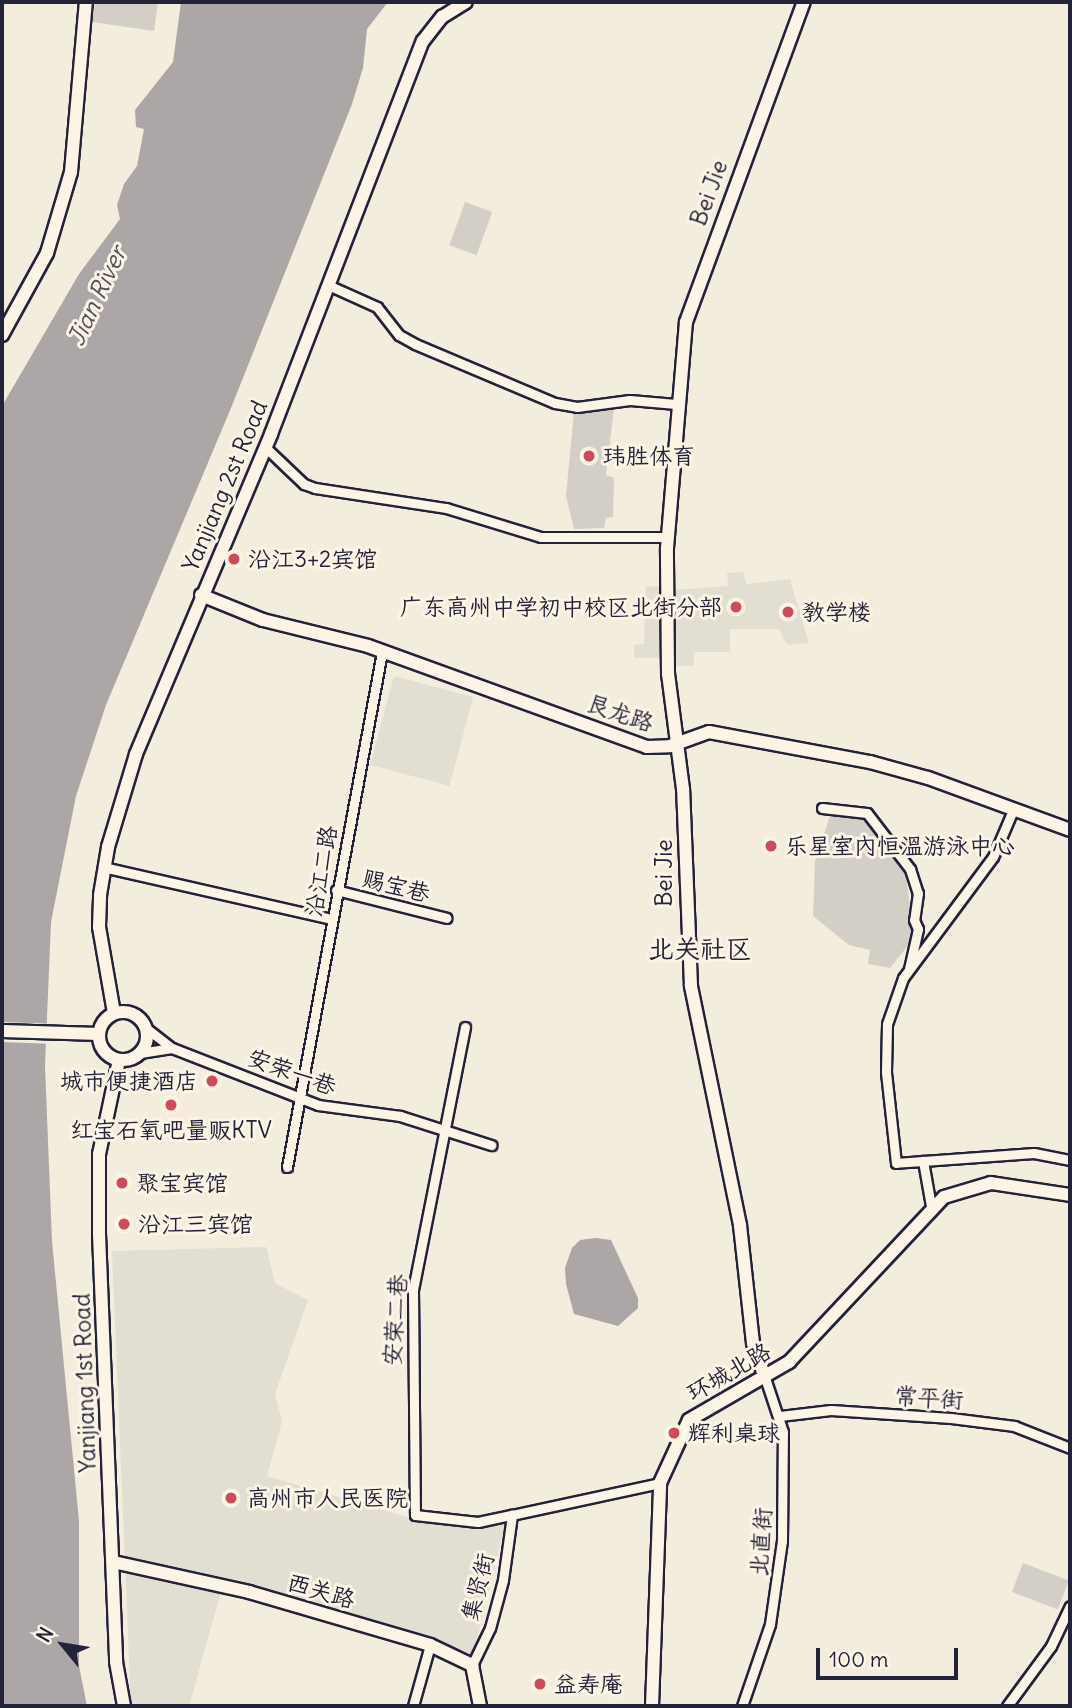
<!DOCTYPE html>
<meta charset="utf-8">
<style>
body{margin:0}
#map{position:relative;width:1072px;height:1708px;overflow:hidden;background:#f3edde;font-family:Delius,"LXGW WenKai TC",sans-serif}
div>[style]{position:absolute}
.built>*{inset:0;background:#e3ded2;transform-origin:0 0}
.green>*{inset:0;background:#d4cfc6;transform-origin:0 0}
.water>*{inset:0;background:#aca7a6}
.pier>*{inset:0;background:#f3edde;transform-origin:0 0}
.roads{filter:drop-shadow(2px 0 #22223b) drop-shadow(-2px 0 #22223b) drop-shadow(0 2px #22223b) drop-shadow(0 -2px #22223b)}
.street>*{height:9px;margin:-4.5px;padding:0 4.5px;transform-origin:4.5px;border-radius:4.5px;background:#fcf5e5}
.secondary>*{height:12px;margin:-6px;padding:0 6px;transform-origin:6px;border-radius:6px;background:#fcf5e5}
.secondary>.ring{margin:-6px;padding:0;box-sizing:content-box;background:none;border:12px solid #fcf5e5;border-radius:50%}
.dots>*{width:19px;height:19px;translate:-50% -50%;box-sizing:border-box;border:4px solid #fcf5e5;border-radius:50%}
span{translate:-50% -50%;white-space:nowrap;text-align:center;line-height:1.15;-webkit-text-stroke:6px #fcf5e5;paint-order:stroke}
.street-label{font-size:23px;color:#22223b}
.poi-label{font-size:23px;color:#22223b}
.left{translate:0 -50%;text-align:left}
.right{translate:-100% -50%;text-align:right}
.water-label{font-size:24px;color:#525160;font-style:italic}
.quarter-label{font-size:26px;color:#22223b}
.frame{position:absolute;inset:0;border:4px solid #22223b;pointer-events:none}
.north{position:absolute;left:28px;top:1610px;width:70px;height:70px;-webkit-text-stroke:5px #fcf5e5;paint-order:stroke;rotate:300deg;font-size:19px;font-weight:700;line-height:28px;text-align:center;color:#22223b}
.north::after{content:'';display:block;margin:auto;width:24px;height:32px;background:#22223b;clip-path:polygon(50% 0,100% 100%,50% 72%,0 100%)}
.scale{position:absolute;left:816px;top:1648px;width:142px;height:32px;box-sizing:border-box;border:4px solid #22223b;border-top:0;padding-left:9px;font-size:21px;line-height:24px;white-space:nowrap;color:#22223b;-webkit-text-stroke:5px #fcf5e5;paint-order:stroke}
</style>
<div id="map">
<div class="built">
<div style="clip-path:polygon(743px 572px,746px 584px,790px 579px,809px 643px,787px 645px,779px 629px,730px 629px,730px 652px,694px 652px,694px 666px,674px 666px,675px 590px,728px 586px,727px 573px)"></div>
<div style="clip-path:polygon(646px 586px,662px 587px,660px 658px,634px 658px,634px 645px,644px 644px)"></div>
<div style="left:394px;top:676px;width:82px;height:92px;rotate:15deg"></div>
<div style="clip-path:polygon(266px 1247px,275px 1283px,308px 1300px,275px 1394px,282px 1421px,267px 1476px,411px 1518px,472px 1529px,488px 1522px,505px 1525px,473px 1654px,225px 1578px,189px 1706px,131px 1706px,112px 1251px)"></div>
</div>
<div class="green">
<div style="clip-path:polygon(95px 2px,158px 2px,154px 31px,92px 22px)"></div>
<div style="left:465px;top:202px;width:29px;height:46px;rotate:20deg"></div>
<div style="clip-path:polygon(614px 408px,606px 475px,614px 478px,613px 517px,606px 518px,604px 528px,574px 529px,566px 496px,574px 411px)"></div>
<div style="clip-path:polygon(830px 816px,863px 819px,906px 876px,914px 938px,890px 968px,868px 964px,870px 950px,849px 945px,813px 916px,815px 861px)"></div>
<div style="left:1023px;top:1563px;width:49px;height:31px;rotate:21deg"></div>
</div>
<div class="water">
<div style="clip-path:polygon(181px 2px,388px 2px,367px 29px,363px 68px,352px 104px,231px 408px,106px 705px,76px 796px,51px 922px,45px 1066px,52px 1241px,79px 1521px,79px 1666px,87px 1706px,2px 1706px,2px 406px,79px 274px,120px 219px,117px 205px,124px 184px,137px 166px,144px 129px,136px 127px,135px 110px,173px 62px)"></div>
<div style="clip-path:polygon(596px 1238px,611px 1240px,638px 1298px,638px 1308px,618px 1326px,574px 1314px,566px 1284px,565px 1268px,572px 1248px,580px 1240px)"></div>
</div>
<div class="pier">
<div style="left:2px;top:1022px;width:48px;height:20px;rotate:2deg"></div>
</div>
<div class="roads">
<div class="street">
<div style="left:328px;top:285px;width:54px;rotate:24.2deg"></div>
<div style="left:377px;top:307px;width:36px;rotate:52deg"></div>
<div style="left:399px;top:335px;width:18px;rotate:29deg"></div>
<div style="left:415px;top:344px;width:152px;rotate:22.9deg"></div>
<div style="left:555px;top:403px;width:22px;rotate:10deg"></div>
<div style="left:577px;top:407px;width:53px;rotate:-7.5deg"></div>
<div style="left:630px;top:400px;width:46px;rotate:5deg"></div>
<div style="left:265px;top:447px;width:54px;rotate:43.5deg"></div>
<div style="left:304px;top:484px;width:12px;rotate:20deg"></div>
<div style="left:315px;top:488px;width:133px;rotate:8.7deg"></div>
<div style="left:446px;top:508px;width:99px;rotate:17deg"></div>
<div style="left:541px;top:537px;width:126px"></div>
<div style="left:822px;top:808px;width:45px;rotate:6.3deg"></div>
<div style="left:867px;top:813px;width:71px;rotate:52.5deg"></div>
<div style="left:910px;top:869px;width:25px;rotate:72deg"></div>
<div style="left:918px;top:893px;width:27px;rotate:98deg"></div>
<div style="left:914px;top:920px;width:10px;rotate:66deg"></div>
<div style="left:918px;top:929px;width:41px;rotate:102.7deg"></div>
<div style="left:103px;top:867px;width:235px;rotate:12.8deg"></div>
<div style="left:336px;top:890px;width:114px;rotate:14.2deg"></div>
<div style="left:465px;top:1027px;width:268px;rotate:101.2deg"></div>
<div style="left:413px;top:1290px;width:225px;rotate:89.5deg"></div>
<div style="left:415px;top:1515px;width:63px;rotate:6.3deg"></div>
<div style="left:478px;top:1522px;width:35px;rotate:-12deg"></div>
<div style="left:146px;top:1028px;width:33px;rotate:38deg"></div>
<div style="left:172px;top:1048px;width:157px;rotate:21.3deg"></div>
<div style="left:318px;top:1105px;width:83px;rotate:7.6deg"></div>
<div style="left:400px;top:1116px;width:96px;rotate:17.7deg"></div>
<div style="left:140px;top:1053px;width:32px;rotate:-9deg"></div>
<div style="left:923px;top:1161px;width:111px;rotate:-4.1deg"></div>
<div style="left:1034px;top:1153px;width:37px;rotate:11deg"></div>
<div style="left:287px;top:1167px;width:524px;rotate:-79.55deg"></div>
<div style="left:931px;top:1206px;width:46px;rotate:-100.1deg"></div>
<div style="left:923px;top:1161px;width:27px;rotate:176deg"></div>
<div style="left:896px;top:1163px;width:92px;rotate:-96.3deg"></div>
<div style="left:886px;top:1072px;width:48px;rotate:-88.8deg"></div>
<div style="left:887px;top:1024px;width:49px;rotate:-70.8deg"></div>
<div style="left:903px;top:978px;width:151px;rotate:-53.4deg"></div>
<div style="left:993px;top:857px;width:51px;rotate:-66.9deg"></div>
<div style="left:780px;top:1416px;width:51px;rotate:-6.7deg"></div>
<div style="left:831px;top:1410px;width:120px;rotate:3.8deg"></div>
<div style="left:951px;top:1418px;width:64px;rotate:7.2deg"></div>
<div style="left:1014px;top:1426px;width:60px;rotate:21.4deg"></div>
<div style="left:472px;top:1665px;width:41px;rotate:-64.1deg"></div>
<div style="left:490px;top:1628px;width:50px;rotate:-74.8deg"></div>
<div style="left:503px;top:1580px;width:66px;rotate:-82.1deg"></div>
<div style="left:512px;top:1515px;width:151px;rotate:-12.2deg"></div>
<div style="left:413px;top:1706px;width:63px;rotate:-74.4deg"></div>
<div style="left:742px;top:1706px;width:87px;rotate:-71.1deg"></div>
<div style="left:770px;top:1624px;width:84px;rotate:-81.8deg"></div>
<div style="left:782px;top:1541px;width:109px;rotate:-89.5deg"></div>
<div style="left:783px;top:1432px;width:57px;rotate:-108.4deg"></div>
<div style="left:1007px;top:1706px;width:74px;rotate:-53.7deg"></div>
<div style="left:1051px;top:1646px;width:44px;rotate:-64.6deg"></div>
</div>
<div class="secondary">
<div style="left:2px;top:335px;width:94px;rotate:-61.2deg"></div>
<div style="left:47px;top:253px;width:84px;rotate:-73.5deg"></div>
<div style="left:71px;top:172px;width:171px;rotate:-85deg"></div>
<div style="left:201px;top:595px;width:67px;rotate:22deg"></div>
<div style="left:263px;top:620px;width:108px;rotate:13.9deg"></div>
<div style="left:368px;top:646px;width:297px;rotate:19.9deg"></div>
<div style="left:647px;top:747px;width:23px;rotate:-2deg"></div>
<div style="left:670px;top:746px;width:41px;rotate:-19.7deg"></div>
<div style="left:709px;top:732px;width:164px;rotate:10.6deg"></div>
<div style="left:870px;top:762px;width:60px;rotate:15.4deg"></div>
<div style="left:928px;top:778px;width:151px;rotate:20.1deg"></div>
<div class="ring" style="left:99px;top:1012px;width:36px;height:36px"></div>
<div style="left:114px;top:1013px;width:87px;rotate:-99.9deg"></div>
<div style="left:99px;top:927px;width:32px;rotate:-88deg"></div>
<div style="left:100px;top:895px;width:49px;rotate:-80.5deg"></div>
<div style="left:108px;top:847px;width:97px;rotate:-73.2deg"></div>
<div style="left:136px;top:754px;width:347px;rotate:-67.1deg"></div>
<div style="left:271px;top:434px;width:421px;rotate:-68.9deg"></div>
<div style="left:423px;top:41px;width:31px;rotate:-52deg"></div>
<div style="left:442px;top:17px;width:28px;rotate:-32deg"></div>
<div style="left:2px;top:1031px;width:97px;rotate:1.8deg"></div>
<div style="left:119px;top:1060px;width:96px;rotate:102deg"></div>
<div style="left:99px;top:1154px;width:80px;rotate:90deg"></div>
<div style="left:99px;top:1234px;width:428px;rotate:87.7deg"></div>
<div style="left:116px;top:1662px;width:45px;rotate:79.7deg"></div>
<div style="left:765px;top:1378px;width:37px;rotate:-109deg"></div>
<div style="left:753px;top:1343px;width:119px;rotate:-96.3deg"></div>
<div style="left:740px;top:1225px;width:244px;rotate:-101.6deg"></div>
<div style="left:691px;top:986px;width:197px;rotate:-92.3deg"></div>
<div style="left:683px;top:789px;width:116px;rotate:-97.4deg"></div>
<div style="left:668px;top:674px;width:126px;rotate:-90.5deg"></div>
<div style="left:667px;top:548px;width:227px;rotate:-85.2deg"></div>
<div style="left:686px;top:322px;width:341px;rotate:-69.8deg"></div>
<div style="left:113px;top:1562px;width:139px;rotate:12.4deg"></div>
<div style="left:249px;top:1592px;width:189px;rotate:16.3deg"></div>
<div style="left:430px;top:1645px;width:47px;rotate:25.5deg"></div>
<div style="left:472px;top:1665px;width:42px;rotate:79deg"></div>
<div style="left:652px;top:1706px;width:223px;rotate:-87.9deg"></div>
<div style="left:660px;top:1483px;width:69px;rotate:-65.3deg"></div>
<div style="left:689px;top:1420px;width:116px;rotate:-30.1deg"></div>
<div style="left:789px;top:1362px;width:226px;rotate:-46.8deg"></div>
<div style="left:944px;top:1197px;width:49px;rotate:-16.6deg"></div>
<div style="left:991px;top:1183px;width:80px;rotate:8.6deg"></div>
</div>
</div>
<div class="dots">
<div style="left:589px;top:456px;background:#d1495b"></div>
<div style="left:234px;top:559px;background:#d1495b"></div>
<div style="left:736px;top:607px;background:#d1495b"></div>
<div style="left:788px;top:612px;background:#d1495b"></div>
<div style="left:771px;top:846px;background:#d1495b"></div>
<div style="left:212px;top:1081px;background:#d1495b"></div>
<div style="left:171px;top:1105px;background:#d1495b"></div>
<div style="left:122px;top:1183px;background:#d1495b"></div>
<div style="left:124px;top:1224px;background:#d1495b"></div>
<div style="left:674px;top:1433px;background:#d1495b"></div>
<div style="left:231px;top:1498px;background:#d1495b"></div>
<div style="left:540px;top:1684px;background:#d1495b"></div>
</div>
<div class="street-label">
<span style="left:709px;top:193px;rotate:-70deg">Bei Jie</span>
<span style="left:225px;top:486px;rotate:-67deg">Yanjiang 2st Road</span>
<span style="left:620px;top:713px;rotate:19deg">艮龙路</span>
<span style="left:321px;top:871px;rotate:-80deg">沿江二路</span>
<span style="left:664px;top:873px;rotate:-90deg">Bei Jie</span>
<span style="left:396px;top:886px;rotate:14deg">赐宝巷</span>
<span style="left:292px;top:1072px;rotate:20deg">安荣一巷</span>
<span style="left:395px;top:1320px;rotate:-86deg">安荣二巷</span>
<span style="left:729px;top:1372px;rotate:-30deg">环城北路</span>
<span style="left:85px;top:1383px;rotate:-92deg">Yanjiang 1st Road</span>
<span style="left:929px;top:1398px;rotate:4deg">常平街</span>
<span style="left:761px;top:1542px;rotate:-86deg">北直街</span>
<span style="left:478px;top:1587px;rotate:-76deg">集贤街</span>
<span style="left:321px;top:1591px;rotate:16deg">西关路</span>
</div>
<div class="poi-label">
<span class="left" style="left:603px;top:456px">玮胜体育</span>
<span class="left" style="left:248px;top:559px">沿江3+2宾馆</span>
<span class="right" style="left:722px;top:607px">广东高州中学初中校区北街分部</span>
<span class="left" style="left:802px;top:612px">教学楼</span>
<span class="left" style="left:785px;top:846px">乐星室内恒温游泳中心</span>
<span class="right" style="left:198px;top:1081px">城市便捷酒店</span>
<span style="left:171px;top:1130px">红宝石氧吧量贩KTV</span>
<span class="left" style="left:136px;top:1183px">聚宝宾馆</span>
<span class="left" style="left:138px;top:1224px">沿江三宾馆</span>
<span class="left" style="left:688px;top:1433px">辉利桌球</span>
<span class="left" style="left:247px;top:1498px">高州市人民医院</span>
<span class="left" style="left:554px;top:1684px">益寿庵</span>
</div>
<div class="water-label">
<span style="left:97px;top:296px;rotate:-65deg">Jian River</span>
</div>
<div class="quarter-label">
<span style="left:700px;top:949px">北关社区</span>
</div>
<div class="frame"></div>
<div class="north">N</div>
<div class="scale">100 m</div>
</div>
